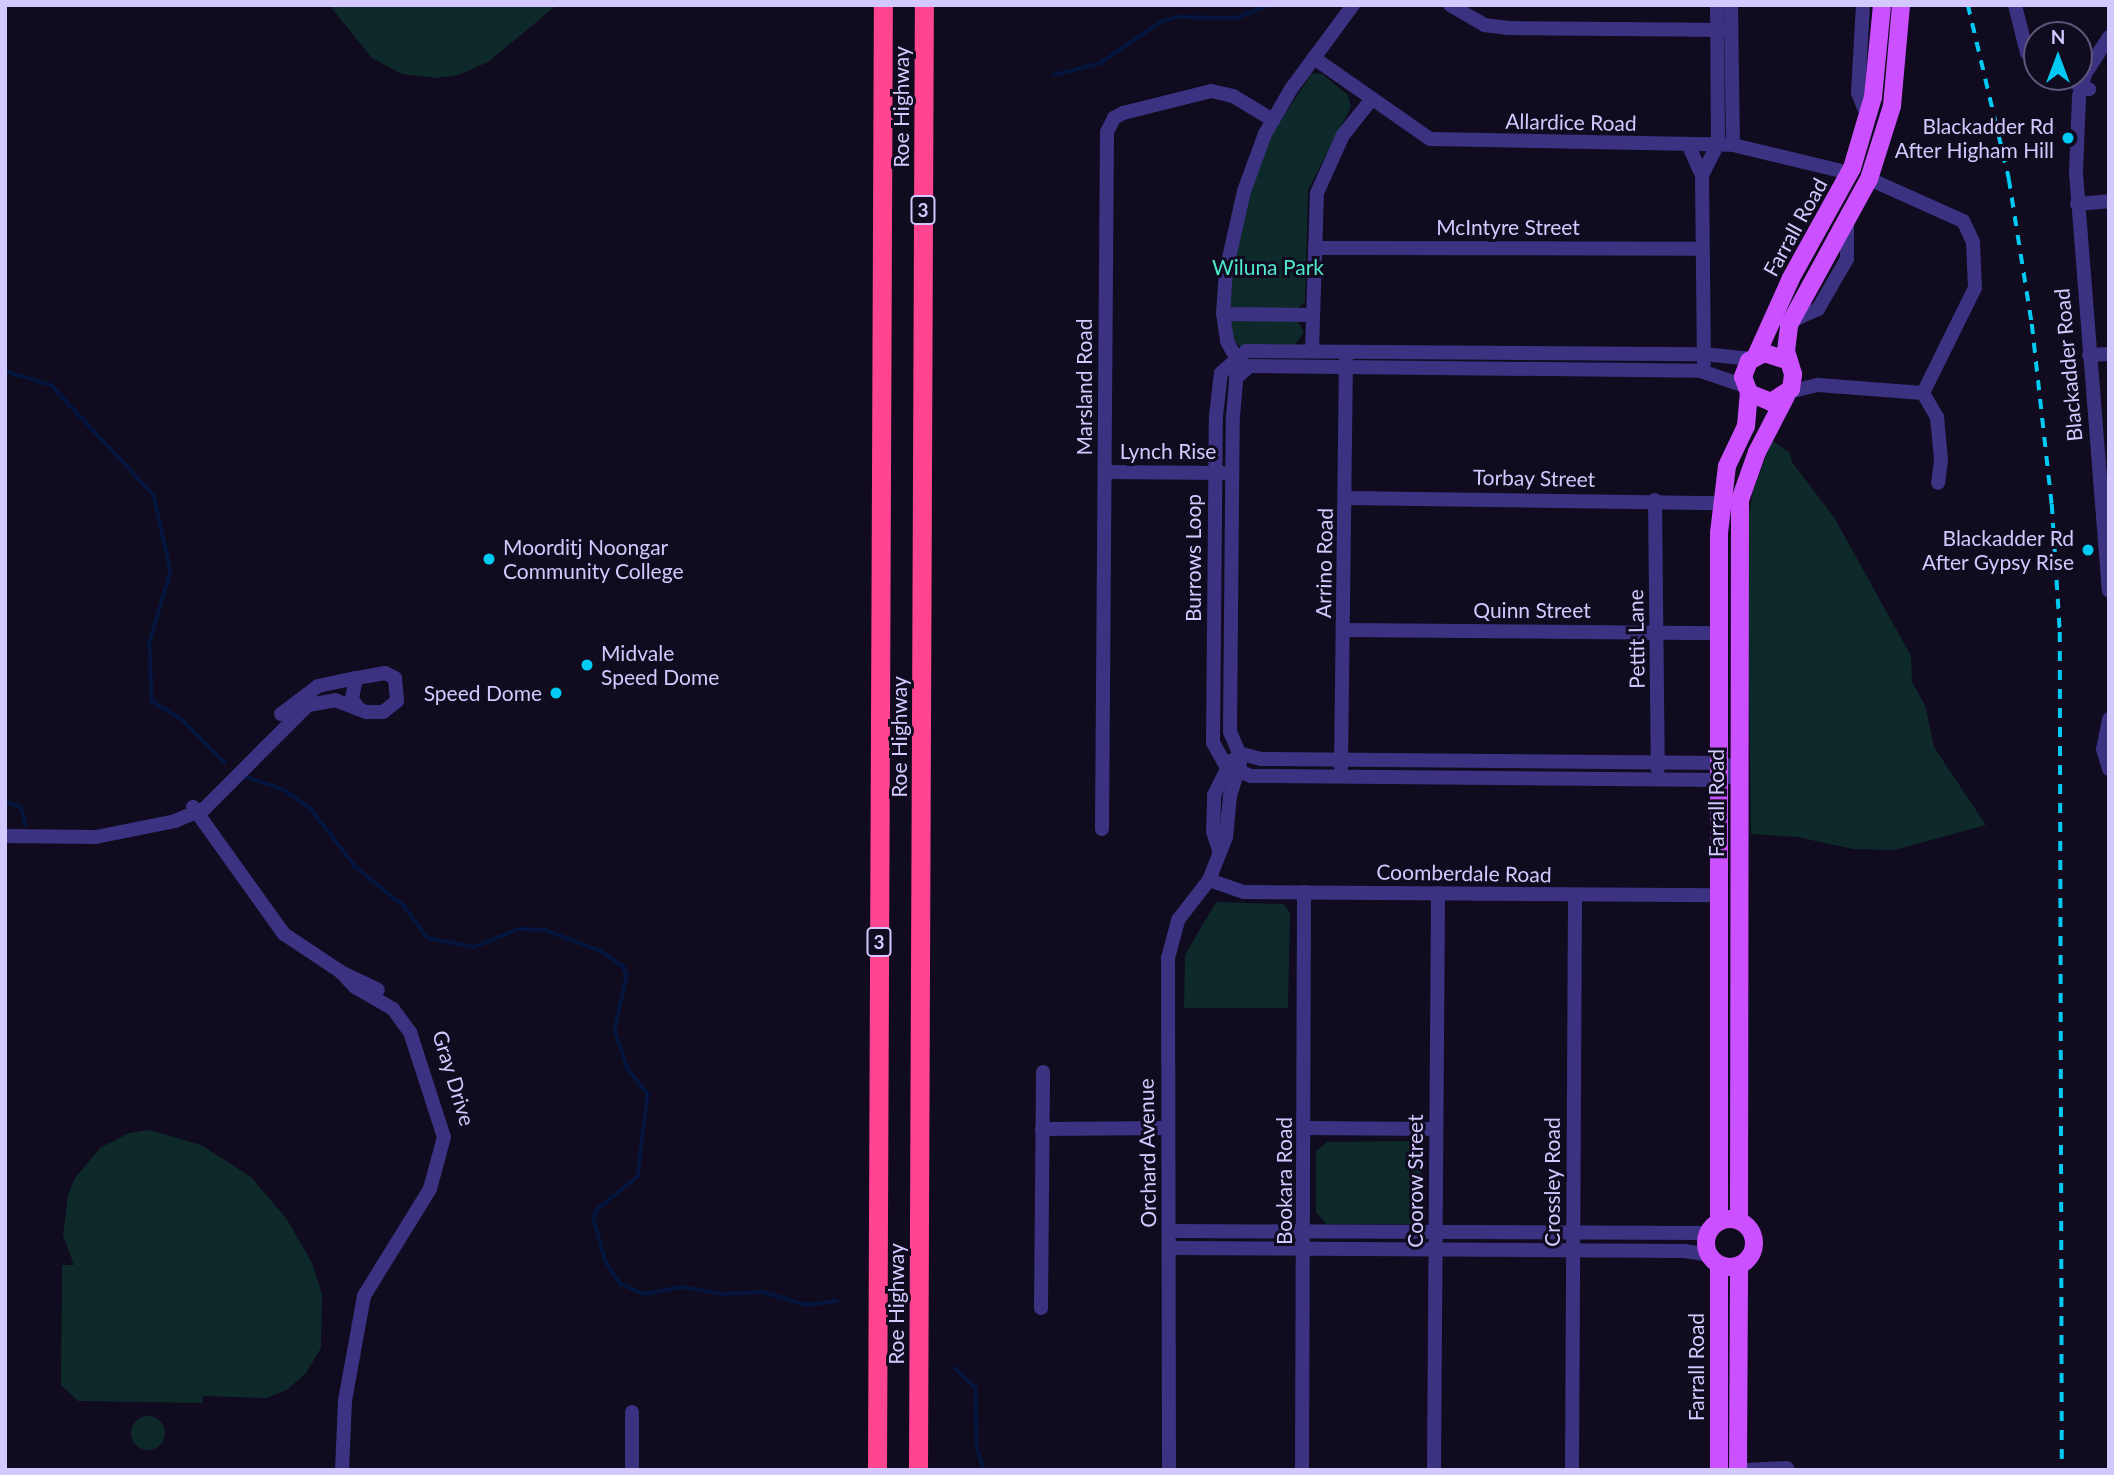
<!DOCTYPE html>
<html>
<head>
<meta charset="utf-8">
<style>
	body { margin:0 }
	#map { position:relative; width:2114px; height:1475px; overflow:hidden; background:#100b1f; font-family:Lato,sans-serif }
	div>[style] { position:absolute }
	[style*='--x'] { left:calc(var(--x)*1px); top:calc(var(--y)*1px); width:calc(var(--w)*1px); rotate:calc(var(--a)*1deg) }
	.green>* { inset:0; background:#0d292a }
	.round { border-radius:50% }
	.stream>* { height:3.5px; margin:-1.75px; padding:0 1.75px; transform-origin:1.75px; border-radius:1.75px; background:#05163e }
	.minor>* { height:14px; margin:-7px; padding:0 7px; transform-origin:7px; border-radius:7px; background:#3b3282 }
	.major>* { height:18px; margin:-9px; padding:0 9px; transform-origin:9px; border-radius:9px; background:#cb50ff }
	.major>.ring { margin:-9px; padding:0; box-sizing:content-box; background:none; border:18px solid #cb50ff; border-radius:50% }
	.highway>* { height:19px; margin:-9.5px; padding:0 9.5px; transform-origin:9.5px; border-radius:9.5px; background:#ff4490 }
	.rail>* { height:3.5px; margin-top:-1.75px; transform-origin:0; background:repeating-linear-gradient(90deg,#00caf4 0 10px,transparent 0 19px) }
	.dots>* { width:19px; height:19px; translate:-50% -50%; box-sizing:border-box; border:4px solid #100b1f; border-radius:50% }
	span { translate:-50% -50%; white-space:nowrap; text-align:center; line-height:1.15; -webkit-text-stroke:6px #100b1f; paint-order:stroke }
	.shield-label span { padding:2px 5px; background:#100b1f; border:2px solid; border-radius:5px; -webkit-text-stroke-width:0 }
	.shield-label { font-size:19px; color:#d3c9ff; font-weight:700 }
	.street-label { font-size:21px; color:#d3c9ff }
	.poi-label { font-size:21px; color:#d3c9ff }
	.right { translate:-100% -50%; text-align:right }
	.left { translate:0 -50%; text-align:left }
	.park-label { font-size:21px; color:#4de7cc }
	.frame { position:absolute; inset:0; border:7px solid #d3c9ff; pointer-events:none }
	.north { position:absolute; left:2023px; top:21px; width:70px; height:70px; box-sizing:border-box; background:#100b1f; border:2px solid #5e5779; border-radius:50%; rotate:0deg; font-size:19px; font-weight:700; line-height:28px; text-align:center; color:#d3c9ff }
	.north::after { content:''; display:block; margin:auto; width:24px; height:32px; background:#00caf4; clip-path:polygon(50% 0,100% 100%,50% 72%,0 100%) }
</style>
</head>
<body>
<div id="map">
	<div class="green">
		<div style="clip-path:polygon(329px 5px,557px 5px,488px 62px,458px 75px,437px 78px,402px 74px,372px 58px)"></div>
		<div style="clip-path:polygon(1312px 73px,1322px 74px,1348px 95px,1351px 107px,1308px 190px,1305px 302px,1296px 310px,1230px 307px,1231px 253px,1263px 147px)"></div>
		<div style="clip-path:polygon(1230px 320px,1298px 321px,1304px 333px,1292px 348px,1241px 348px,1232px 338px)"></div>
		<div style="clip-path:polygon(1772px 440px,1790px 453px,1792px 462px,1835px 519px,1911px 656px,1912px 682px,1925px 705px,1934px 747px,1986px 825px,1895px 850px,1853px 849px,1797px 837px,1751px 834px,1747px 527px,1753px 491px)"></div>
		<div style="clip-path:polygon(1216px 902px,1284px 904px,1290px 913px,1288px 1008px,1184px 1008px,1185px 955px)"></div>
		<div style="clip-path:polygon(149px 1130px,201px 1145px,251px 1177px,286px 1218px,312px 1263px,322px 1294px,321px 1348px,306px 1373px,288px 1389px,267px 1398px,203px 1396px,202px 1403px,78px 1401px,61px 1385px,62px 1265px,74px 1265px,63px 1235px,68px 1195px,75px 1178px,100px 1148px,129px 1133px)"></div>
		<div style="clip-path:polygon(1410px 1141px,1422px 1151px,1423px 1217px,1414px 1224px,1326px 1224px,1316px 1212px,1316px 1151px,1327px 1142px)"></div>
		<div class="round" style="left:131px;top:1416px;width:34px;height:34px"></div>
	</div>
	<div class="stream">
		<div style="--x:1054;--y:75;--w:49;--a:-14.3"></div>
		<div style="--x:1101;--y:63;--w:72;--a:-34.8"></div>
		<div style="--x:1160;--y:22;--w:19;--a:-16"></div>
		<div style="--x:1178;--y:17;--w:58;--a:1"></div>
		<div style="--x:1236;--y:18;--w:36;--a:-21"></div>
		<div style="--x:5;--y:371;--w:48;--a:16.9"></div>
		<div style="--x:51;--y:385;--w:151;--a:46.9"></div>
		<div style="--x:154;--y:495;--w:79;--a:77.6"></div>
		<div style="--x:171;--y:572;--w:73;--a:106.7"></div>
		<div style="--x:150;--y:642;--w:59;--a:88.1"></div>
		<div style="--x:152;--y:701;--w:39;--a:32"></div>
		<div style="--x:185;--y:722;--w:57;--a:45.7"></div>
		<div style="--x:244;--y:776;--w:43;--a:18.9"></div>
		<div style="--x:285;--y:790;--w:32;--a:36"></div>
		<div style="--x:311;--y:809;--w:73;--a:52.2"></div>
		<div style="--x:356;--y:867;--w:62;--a:39.1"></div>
		<div style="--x:404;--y:906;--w:40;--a:53"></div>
		<div style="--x:428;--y:938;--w:47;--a:11.1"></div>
		<div style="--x:474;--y:947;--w:48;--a:-21.8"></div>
		<div style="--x:519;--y:929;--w:26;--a:2"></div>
		<div style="--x:545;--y:930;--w:60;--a:20.6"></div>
		<div style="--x:601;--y:951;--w:28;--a:35"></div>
		<div style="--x:624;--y:967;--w:9;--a:72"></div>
		<div style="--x:627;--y:976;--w:55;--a:102.5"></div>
		<div style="--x:615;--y:1030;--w:41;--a:71.6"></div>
		<div style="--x:628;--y:1069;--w:32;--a:51"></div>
		<div style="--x:648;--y:1094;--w:84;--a:96.9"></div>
		<div style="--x:638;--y:1177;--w:51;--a:141.3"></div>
		<div style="--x:598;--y:1209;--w:10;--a:114"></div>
		<div style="--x:594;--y:1218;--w:46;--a:74.7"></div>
		<div style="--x:606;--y:1262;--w:27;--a:56"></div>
		<div style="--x:621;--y:1284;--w:26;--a:23"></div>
		<div style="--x:645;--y:1294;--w:38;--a:-11"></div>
		<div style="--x:682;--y:1287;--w:41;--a:9.9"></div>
		<div style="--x:722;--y:1294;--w:41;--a:-2.8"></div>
		<div style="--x:763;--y:1292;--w:46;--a:16.5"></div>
		<div style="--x:807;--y:1305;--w:30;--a:-8"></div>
		<div style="--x:5;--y:802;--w:17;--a:17"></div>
		<div style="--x:21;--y:807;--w:18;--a:74"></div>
		<div style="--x:955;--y:1368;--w:29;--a:44"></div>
		<div style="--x:976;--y:1388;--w:58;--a:89"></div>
		<div style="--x:977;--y:1446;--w:25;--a:74"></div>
	</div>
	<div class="minor">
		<div style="--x:1450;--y:5;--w:39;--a:30"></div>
		<div style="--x:1484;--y:25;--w:23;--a:7"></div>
		<div style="--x:1507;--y:28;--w:224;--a:0.5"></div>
		<div style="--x:1731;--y:5;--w:140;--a:89.2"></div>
		<div style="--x:1863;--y:5;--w:88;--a:93.3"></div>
		<div style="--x:1858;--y:93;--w:27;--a:68"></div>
		<div style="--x:2015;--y:5;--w:49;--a:76"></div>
		<div style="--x:2027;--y:53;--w:13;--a:42"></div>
		<div style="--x:2109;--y:37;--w:44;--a:123"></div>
		<div style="--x:2085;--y:74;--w:24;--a:105"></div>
		<div style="--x:2079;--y:97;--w:76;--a:92.3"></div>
		<div style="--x:2076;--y:173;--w:419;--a:85.5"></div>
		<div style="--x:1314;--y:58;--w:141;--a:34.9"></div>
		<div style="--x:1430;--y:139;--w:303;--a:1.1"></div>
		<div style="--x:1733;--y:145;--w:120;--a:13.5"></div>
		<div style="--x:2063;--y:77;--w:29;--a:25"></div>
		<div style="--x:1688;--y:144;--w:34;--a:66"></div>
		<div style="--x:1702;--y:175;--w:188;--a:89.4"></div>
		<div style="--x:1702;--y:175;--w:35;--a:-63"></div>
		<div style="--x:1718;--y:144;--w:139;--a:-90.4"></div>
		<div style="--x:2077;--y:204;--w:32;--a:-5"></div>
		<div style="--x:1315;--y:248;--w:386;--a:0.1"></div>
		<div style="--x:1223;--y:314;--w:89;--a:0.6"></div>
		<div style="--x:1791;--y:321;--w:30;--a:-24"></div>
		<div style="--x:1818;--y:309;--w:58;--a:-59.9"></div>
		<div style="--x:1847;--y:259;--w:35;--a:-90"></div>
		<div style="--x:1312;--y:351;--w:158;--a:-88.2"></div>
		<div style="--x:1317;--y:193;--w:64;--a:-65.9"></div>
		<div style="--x:1343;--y:135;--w:45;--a:-51.3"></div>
		<div style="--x:2089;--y:355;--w:20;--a:-3"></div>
		<div style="--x:1239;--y:363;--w:25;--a:-119"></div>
		<div style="--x:1227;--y:341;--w:27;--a:-98"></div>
		<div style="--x:1223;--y:314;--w:43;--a:-86"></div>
		<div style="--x:1226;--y:271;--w:82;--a:-77.3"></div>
		<div style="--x:1244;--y:191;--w:61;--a:-69.8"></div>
		<div style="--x:1265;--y:134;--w:52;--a:-60"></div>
		<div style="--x:1291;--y:89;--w:104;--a:-53.6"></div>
		<div style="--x:1789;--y:392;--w:30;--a:-14"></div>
		<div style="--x:1818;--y:385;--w:105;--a:4.4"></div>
		<div style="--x:1923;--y:393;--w:117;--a:-63.7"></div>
		<div style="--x:1975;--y:288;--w:46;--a:-92.5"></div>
		<div style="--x:1973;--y:242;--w:23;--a:-115"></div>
		<div style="--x:1963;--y:221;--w:103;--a:-155.9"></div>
		<div style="--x:1923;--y:393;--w:28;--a:60"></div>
		<div style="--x:1937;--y:417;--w:43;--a:84.7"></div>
		<div style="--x:1941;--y:460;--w:23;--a:97"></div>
		<div style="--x:1105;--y:472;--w:119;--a:0.5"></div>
		<div style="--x:1346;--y:498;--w:374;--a:0.8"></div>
		<div style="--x:1655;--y:500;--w:269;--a:89.4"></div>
		<div style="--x:1344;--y:630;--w:376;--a:0.5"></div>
		<div style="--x:281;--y:714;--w:46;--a:-37.1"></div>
		<div style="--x:318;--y:686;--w:39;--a:-12"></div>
		<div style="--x:2109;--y:719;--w:31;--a:101"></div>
		<div style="--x:2103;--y:749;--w:21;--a:73"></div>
		<div style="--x:1341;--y:767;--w:407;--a:-89.3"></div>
		<div style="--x:1739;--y:769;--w:19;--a:-162"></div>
		<div style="--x:1721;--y:763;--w:460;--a:-179.5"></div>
		<div style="--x:1261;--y:759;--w:23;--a:-165"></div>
		<div style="--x:1239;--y:753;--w:23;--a:-113"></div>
		<div style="--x:1230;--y:732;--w:316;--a:-89.5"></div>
		<div style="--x:1233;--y:416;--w:38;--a:-85"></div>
		<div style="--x:1236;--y:378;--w:18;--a:-41"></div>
		<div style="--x:1250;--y:366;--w:451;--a:0.6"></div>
		<div style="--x:1701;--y:371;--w:46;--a:18.8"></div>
		<div style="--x:1738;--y:773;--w:18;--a:158"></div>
		<div style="--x:1721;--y:780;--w:470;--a:-179.5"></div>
		<div style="--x:1251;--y:776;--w:27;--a:-158"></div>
		<div style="--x:1226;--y:766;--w:26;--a:-119"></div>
		<div style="--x:1213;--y:743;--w:327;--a:-89.5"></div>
		<div style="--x:1216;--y:416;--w:43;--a:-83.4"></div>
		<div style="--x:1221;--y:373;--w:33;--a:-41"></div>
		<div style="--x:1246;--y:351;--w:457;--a:0.4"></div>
		<div style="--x:1703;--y:354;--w:49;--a:5.8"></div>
		<div style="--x:193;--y:807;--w:156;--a:54.4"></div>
		<div style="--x:284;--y:934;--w:69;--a:33.7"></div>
		<div style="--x:341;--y:972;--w:41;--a:25.9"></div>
		<div style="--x:1102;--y:829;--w:697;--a:-89.59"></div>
		<div style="--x:1107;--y:132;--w:16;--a:-63"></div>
		<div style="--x:1114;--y:118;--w:10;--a:-29"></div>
		<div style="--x:1123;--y:113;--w:91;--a:-14"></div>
		<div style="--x:1211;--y:91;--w:23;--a:13"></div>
		<div style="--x:1233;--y:96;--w:47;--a:31"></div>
		<div style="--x:5;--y:836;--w:91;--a:0.6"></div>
		<div style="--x:96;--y:837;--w:81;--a:-11.4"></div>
		<div style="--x:175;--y:821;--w:33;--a:-23"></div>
		<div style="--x:205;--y:808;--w:146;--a:-45"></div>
		<div style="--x:308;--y:705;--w:27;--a:-10"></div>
		<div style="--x:335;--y:700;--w:34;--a:21"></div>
		<div style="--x:367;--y:712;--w:16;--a:0"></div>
		<div style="--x:383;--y:712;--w:18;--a:-38"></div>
		<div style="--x:397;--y:701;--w:23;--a:-95"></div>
		<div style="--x:395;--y:678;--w:11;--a:-153"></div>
		<div style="--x:385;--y:673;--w:29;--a:170"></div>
		<div style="--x:356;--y:678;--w:21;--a:101"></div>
		<div style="--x:352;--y:699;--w:11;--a:56"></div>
		<div style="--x:1219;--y:850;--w:19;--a:-108"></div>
		<div style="--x:1213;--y:832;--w:37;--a:-88"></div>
		<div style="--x:1214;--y:795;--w:39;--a:-63"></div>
		<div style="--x:1209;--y:880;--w:37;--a:19"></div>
		<div style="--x:1244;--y:892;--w:476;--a:0.4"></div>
		<div style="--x:341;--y:972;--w:21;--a:47"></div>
		<div style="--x:355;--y:987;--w:44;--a:30.1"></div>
		<div style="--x:393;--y:1009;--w:29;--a:54"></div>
		<div style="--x:410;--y:1032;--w:110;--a:72.1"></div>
		<div style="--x:444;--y:1137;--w:54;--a:105.1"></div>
		<div style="--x:430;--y:1189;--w:126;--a:121.7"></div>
		<div style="--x:364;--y:1296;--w:107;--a:100.3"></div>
		<div style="--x:345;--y:1401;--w:69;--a:92.5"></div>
		<div style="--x:1305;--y:1128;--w:131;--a:0.4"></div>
		<div style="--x:1042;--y:1129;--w:125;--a:-0.5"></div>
		<div style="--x:1169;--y:1231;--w:539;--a:0.21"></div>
		<div style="--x:1169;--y:1248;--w:516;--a:0.33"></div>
		<div style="--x:1685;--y:1251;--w:24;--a:9"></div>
		<div style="--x:1041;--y:1308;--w:236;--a:-89.5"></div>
		<div style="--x:632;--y:1470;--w:58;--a:-90"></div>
		<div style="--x:1169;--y:1470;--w:512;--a:-90.11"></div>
		<div style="--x:1168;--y:958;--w:39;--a:-75"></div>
		<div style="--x:1178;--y:920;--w:51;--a:-52.2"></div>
		<div style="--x:1209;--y:880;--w:46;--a:-68.4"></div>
		<div style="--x:1226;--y:837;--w:41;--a:-84.4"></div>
		<div style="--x:1230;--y:796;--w:34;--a:-73"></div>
		<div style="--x:1302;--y:1470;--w:578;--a:-89.8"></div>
		<div style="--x:1434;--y:1470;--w:577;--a:-89.6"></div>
		<div style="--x:1572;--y:1470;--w:575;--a:-89.7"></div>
		<div style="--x:1747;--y:1470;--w:40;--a:-2.9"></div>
	</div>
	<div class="major">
		<div style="--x:1756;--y:356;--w:85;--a:-65.8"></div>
		<div style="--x:1791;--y:278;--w:126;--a:-61"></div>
		<div style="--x:1852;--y:168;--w:74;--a:-73.5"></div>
		<div style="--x:1873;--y:97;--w:92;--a:-84.4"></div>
		<div style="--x:1786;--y:360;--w:23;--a:-162"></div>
		<div style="--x:1764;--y:353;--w:17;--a:152"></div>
		<div style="--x:1749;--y:361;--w:17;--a:111"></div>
		<div style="--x:1743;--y:377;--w:17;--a:69"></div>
		<div style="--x:1749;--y:393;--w:24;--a:22"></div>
		<div style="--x:1771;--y:402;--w:24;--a:-33"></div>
		<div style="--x:1791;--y:389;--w:15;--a:-82"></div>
		<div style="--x:1793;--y:374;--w:24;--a:-107"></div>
		<div style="--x:1786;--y:351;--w:26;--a:-83"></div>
		<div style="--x:1789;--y:325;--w:166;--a:-61.3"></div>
		<div style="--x:1869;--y:179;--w:77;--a:-72.5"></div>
		<div style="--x:1892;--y:106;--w:101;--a:-84.9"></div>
		<div class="ring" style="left:1706px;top:1219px;width:30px;height:30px"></div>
		<div style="--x:1739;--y:1221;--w:721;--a:-89.92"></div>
		<div style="--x:1740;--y:500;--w:51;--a:-70.5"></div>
		<div style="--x:1757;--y:452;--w:63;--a:-62.6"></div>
		<div style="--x:1719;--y:1222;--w:689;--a:-90"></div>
		<div style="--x:1719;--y:533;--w:67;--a:-83.2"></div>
		<div style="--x:1727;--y:466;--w:44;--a:-64.6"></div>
		<div style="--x:1746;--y:426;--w:33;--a:-85"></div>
		<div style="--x:1719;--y:1470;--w:205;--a:-90"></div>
		<div style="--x:1738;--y:1470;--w:204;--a:-89.7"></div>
	</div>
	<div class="highway">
		<div style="--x:877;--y:1470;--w:1465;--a:-89.77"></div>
		<div style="--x:918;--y:1470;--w:1465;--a:-89.77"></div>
	</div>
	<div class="rail">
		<div style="--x:1968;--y:5;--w:179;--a:76.7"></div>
		<div style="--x:2009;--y:179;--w:147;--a:81"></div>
		<div style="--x:2032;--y:324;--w:181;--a:83.7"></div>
		<div style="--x:2052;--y:504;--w:128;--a:86.4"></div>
		<div style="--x:2060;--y:632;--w:838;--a:89.86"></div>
	</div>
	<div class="dots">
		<div style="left:2068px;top:138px;background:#00caf4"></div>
		<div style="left:2088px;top:550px;background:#00caf4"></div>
		<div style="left:489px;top:559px;background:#00caf4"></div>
		<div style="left:587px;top:665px;background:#00caf4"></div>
		<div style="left:556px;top:693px;background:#00caf4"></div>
	</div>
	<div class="shield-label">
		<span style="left:923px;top:210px">3</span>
		<span style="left:879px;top:942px">3</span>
	</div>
	<div class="street-label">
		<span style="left:901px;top:107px;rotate:-90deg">Roe Highway</span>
		<span style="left:1571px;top:122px;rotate:1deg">Allardice Road</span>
		<span style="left:1508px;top:227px">McIntyre Street</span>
		<span style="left:1795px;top:227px;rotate:-61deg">Farrall Road</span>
		<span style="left:2068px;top:365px;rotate:-95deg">Blackadder Road</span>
		<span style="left:1084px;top:387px;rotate:-90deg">Marsland Road</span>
		<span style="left:1168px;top:451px">Lynch Rise</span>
		<span style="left:1534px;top:478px;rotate:1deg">Torbay Street</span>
		<span style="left:1193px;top:558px;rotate:-90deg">Burrows Loop</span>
		<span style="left:1324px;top:563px;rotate:-89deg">Arrino Road</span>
		<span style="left:1532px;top:610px">Quinn Street</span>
		<span style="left:1636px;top:639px;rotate:-91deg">Pettit Lane</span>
		<span style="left:899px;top:737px;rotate:-90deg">Roe Highway</span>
		<span style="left:1716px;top:803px;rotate:-90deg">Farrall Road</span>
		<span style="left:1464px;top:873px;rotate:1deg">Coomberdale Road</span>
		<span style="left:454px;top:1078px;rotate:73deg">Gray Drive</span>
		<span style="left:1147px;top:1153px;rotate:-91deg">Orchard Avenue</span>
		<span style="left:1284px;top:1181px;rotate:-90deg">Bookara Road</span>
		<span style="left:1415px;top:1181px;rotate:-90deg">Coorow Street</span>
		<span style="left:1552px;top:1182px;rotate:-90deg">Crossley Road</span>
		<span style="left:896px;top:1304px;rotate:-90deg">Roe Highway</span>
		<span style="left:1696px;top:1367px;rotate:-90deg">Farrall Road</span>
	</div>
	<div class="poi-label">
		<span class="right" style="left:2054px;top:138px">Blackadder Rd<br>After Higham Hill</span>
		<span class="right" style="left:2074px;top:550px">Blackadder Rd<br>After Gypsy Rise</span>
		<span class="left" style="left:503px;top:559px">Moorditj Noongar<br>Community College</span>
		<span class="left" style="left:601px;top:665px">Midvale<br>Speed Dome</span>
		<span class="right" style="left:542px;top:693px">Speed Dome</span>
	</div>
	<div class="park-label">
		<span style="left:1268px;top:267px">Wiluna Park</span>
	</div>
	<div class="frame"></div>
	<div class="north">N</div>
</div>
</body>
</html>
